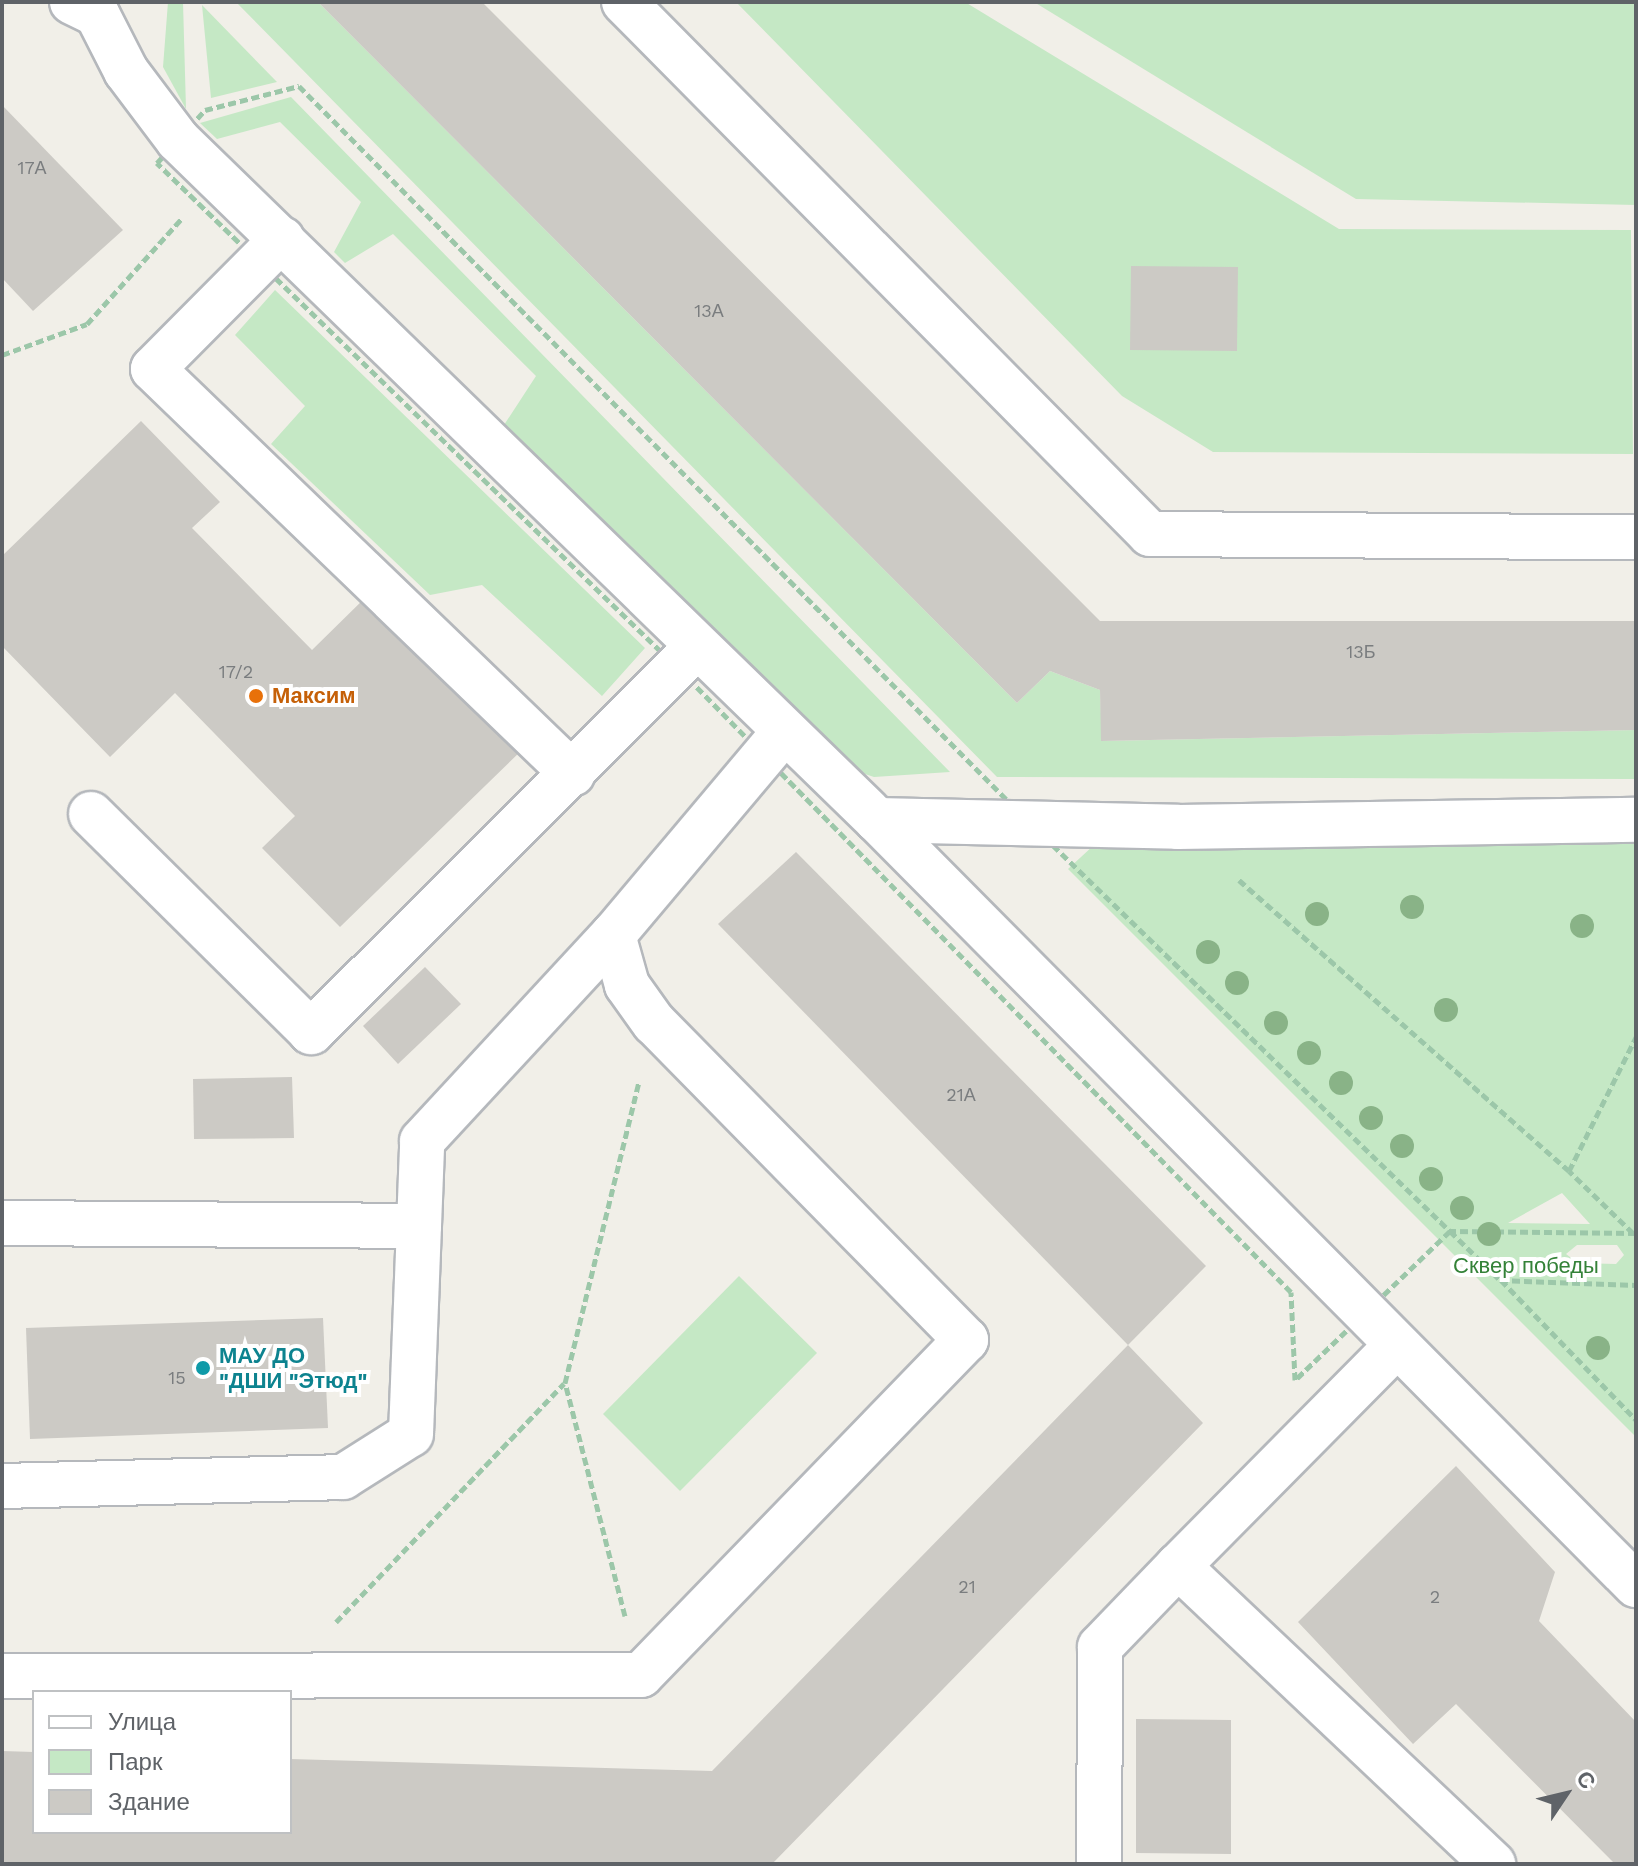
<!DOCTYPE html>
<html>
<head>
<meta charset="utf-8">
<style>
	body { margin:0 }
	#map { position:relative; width:1638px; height:1866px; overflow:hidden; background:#f1efe8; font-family:"Work Sans",sans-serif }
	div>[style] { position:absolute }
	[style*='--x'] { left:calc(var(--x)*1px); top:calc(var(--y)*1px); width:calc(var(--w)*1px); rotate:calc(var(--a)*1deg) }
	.green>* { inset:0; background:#c5e8c5 }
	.building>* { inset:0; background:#cccac5 }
	.path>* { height:5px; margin-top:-2.5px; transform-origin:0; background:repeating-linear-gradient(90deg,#9cc7a9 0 8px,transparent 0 12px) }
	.roads { filter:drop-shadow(2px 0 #b5b8bc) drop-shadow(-2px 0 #b5b8bc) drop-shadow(0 2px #b5b8bc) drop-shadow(0 -2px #b5b8bc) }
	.minor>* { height:44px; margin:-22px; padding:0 22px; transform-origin:22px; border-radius:22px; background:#fff }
	.trees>* { width:24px; height:24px; margin:-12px; border-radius:50%; background:#89b387 }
	.dots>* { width:22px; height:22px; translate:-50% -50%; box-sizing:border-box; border:4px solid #fff; border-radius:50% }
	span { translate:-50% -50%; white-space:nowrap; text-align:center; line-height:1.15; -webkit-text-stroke:8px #fff; paint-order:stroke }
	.number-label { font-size:18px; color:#7a7d7f }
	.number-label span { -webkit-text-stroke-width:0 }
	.food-label { font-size:22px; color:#c56008; font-weight:700 }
	.left { translate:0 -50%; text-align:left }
	.park-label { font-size:22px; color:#348238 }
	.culture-label { font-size:22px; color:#0d838f; font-weight:700 }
	.frame { position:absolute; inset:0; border:4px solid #5f6368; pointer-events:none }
	.legend { position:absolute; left:32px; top:1690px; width:260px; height:144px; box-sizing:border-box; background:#fff; border:2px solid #bfc1c3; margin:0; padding:10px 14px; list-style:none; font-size:24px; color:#5f6368 }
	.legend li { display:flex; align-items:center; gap:16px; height:40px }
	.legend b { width:40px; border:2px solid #bfc1c3 }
	.north { position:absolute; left:1526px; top:1754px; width:80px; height:80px; -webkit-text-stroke:6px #fff; paint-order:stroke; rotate:55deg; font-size:22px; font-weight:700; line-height:32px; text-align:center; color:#5f6368 }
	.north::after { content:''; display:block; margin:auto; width:28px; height:36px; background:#5f6368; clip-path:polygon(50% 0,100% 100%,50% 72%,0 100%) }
</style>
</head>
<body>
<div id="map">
	<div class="green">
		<div style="clip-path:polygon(168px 2px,183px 2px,186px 109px,163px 67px)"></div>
		<div style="clip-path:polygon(236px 2px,318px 2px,1017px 703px,1050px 671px,1100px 690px,1102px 741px,1636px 730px,1636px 779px,997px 777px)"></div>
		<div style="clip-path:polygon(736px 2px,965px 2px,1339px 229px,1631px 230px,1633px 454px,1213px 452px,1122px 396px)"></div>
		<div style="clip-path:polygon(1034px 2px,1636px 2px,1636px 205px,1356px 199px)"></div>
		<div style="clip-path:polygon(202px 5px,277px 82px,211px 98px)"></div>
		<div style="clip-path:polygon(291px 97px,950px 772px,874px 777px,850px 769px,504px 425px,536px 376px,393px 234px,345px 263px,334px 252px,361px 202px,280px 122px,217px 139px,200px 123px)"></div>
		<div style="clip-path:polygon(275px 290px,645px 648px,602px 696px,482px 585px,430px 595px,271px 444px,305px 406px,235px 335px)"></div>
		<div style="clip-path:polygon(evenodd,1636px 840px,1636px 1437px,1068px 869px,1094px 845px,1636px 840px,1562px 1193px,1590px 1224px,1508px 1223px,1562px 1193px,1636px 840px,1577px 1245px,1617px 1245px,1624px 1255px,1616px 1264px,1578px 1263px,1566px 1254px,1577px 1245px)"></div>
		<div style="clip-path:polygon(739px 1276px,817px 1353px,680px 1491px,603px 1414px)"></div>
	</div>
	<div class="building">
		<div style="clip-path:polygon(318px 2px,482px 2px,1100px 621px,1636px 621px,1636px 730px,1101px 741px,1100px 690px,1050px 671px,1017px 703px)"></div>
		<div style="clip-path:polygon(2px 105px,123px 230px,33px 311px,2px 278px)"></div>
		<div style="clip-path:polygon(1131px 266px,1238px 267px,1237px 351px,1130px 350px)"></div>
		<div style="clip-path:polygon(141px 421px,220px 502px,192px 528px,312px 650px,369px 594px,522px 750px,340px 927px,262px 848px,295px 816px,175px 693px,110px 757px,2px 646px,2px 556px)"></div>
		<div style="clip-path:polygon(796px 852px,1206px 1266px,1128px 1345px,718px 924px)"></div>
		<div style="clip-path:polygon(425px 967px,461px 1004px,398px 1064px,363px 1026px)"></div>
		<div style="clip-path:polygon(292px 1077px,294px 1138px,194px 1139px,193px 1079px)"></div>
		<div style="clip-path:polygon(323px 1318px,328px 1428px,30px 1439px,26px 1328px)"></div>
		<div style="clip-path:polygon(1128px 1345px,1203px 1423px,772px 1864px,2px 1864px,2px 1751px,34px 1752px,34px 1832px,290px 1832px,290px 1759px,712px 1771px)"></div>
		<div style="clip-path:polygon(1456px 1466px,1555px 1572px,1539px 1621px,1636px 1722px,1636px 1864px,1615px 1864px,1456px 1704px,1413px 1744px,1298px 1622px)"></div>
		<div style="clip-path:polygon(1136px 1719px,1231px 1720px,1231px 1854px,1136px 1853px)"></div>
	</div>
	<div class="path">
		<div style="--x:299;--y:86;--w:1034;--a:45.24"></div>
		<div style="--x:1027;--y:820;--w:590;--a:44.18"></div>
		<div style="--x:1450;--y:1231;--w:215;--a:136.1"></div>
		<div style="--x:1295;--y:1380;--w:88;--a:-92.6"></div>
		<div style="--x:1291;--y:1292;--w:875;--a:-134.49"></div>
		<div style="--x:678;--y:668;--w:726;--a:-135.89"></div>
		<div style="--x:157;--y:163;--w:72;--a:-47.8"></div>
		<div style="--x:205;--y:110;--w:97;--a:-14.3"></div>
		<div style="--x:2;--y:355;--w:90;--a:-20"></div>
		<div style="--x:87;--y:324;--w:142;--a:-48.1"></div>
		<div style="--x:1239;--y:880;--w:440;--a:41.4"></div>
		<div style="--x:1633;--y:1233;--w:89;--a:-135.9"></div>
		<div style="--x:1569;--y:1171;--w:150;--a:-63.4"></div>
		<div style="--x:1636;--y:1233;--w:186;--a:-179.4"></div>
		<div style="--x:1450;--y:1231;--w:70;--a:44.4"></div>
		<div style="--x:1500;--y:1280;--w:136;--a:2.1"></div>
		<div style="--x:1501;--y:1280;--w:194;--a:46"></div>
		<div style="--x:625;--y:1616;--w:241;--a:-104.4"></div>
		<div style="--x:565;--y:1383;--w:310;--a:-76.2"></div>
		<div style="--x:336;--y:1622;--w:330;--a:-46.3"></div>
	</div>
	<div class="roads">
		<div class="minor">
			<div style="--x:72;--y:2;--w:28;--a:26"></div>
			<div style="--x:97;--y:14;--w:64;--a:63"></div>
			<div style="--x:126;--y:71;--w:86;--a:53"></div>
			<div style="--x:178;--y:140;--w:975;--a:44.21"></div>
			<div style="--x:877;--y:820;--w:1078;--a:45.23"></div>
			<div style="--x:624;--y:2;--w:748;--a:45.32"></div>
			<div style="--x:1150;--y:534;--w:486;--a:0.4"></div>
			<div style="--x:282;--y:239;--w:183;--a:134.8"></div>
			<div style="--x:153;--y:369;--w:583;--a:43.96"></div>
			<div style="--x:91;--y:814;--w:310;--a:44.7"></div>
			<div style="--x:311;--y:1032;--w:545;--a:-44.93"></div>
			<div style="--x:877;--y:820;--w:301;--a:1.3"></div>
			<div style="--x:1178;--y:827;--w:458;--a:-0.9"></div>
			<div style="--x:2;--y:1223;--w:417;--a:0.4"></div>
			<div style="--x:1396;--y:1346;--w:310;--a:134.7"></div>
			<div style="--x:1178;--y:1566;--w:434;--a:43.4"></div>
			<div style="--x:2;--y:1486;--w:341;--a:-1.5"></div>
			<div style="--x:343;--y:1477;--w:80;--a:-32.3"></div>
			<div style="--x:411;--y:1434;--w:293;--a:-87.8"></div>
			<div style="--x:422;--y:1141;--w:281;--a:-47.2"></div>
			<div style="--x:613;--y:935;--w:265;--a:-49.9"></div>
			<div style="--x:2;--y:1676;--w:639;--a:-0.09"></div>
			<div style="--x:641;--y:1675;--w:467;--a:-45.9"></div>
			<div style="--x:966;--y:1340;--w:445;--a:-134.5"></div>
			<div style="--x:654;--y:1023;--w:47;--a:-125.4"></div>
			<div style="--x:627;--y:985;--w:52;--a:-105.6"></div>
			<div style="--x:1099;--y:1864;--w:217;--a:-89.7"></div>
			<div style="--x:1100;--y:1647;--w:112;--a:-46.1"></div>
		</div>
	</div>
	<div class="trees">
		<div style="left:1412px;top:907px"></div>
		<div style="left:1317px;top:914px"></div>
		<div style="left:1582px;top:926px"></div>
		<div style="left:1208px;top:952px"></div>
		<div style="left:1237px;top:983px"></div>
		<div style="left:1446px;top:1010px"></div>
		<div style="left:1276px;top:1023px"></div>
		<div style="left:1309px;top:1053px"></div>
		<div style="left:1341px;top:1083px"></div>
		<div style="left:1371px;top:1118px"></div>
		<div style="left:1402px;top:1146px"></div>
		<div style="left:1431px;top:1179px"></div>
		<div style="left:1462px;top:1208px"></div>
		<div style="left:1489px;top:1234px"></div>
		<div style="left:1598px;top:1348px"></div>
	</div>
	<div class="dots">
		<div style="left:256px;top:696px;background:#e8710a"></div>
		<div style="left:203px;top:1368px;background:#0f9aa8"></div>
	</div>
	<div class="number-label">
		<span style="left:32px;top:168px">17А</span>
		<span style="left:709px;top:311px">13А</span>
		<span style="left:1361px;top:652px">13Б</span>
		<span style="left:236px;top:672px">17/2</span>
		<span style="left:961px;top:1095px">21А</span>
		<span style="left:177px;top:1378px">15</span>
		<span style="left:967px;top:1587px">21</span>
		<span style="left:1435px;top:1597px">2</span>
	</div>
	<div class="food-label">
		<span class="left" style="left:272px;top:696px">Максим</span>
	</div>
	<div class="park-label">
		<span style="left:1526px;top:1266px">Сквер победы</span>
	</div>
	<div class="culture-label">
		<span class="left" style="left:219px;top:1368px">МАУ ДО<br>"ДШИ "Этюд"</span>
	</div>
	<div class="frame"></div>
	<ul class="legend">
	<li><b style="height:10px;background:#fff"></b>Улица</li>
	<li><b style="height:22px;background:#c5e8c5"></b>Парк</li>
	<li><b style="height:22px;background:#cccac5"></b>Здание</li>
	</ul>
	<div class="north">С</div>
</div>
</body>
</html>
